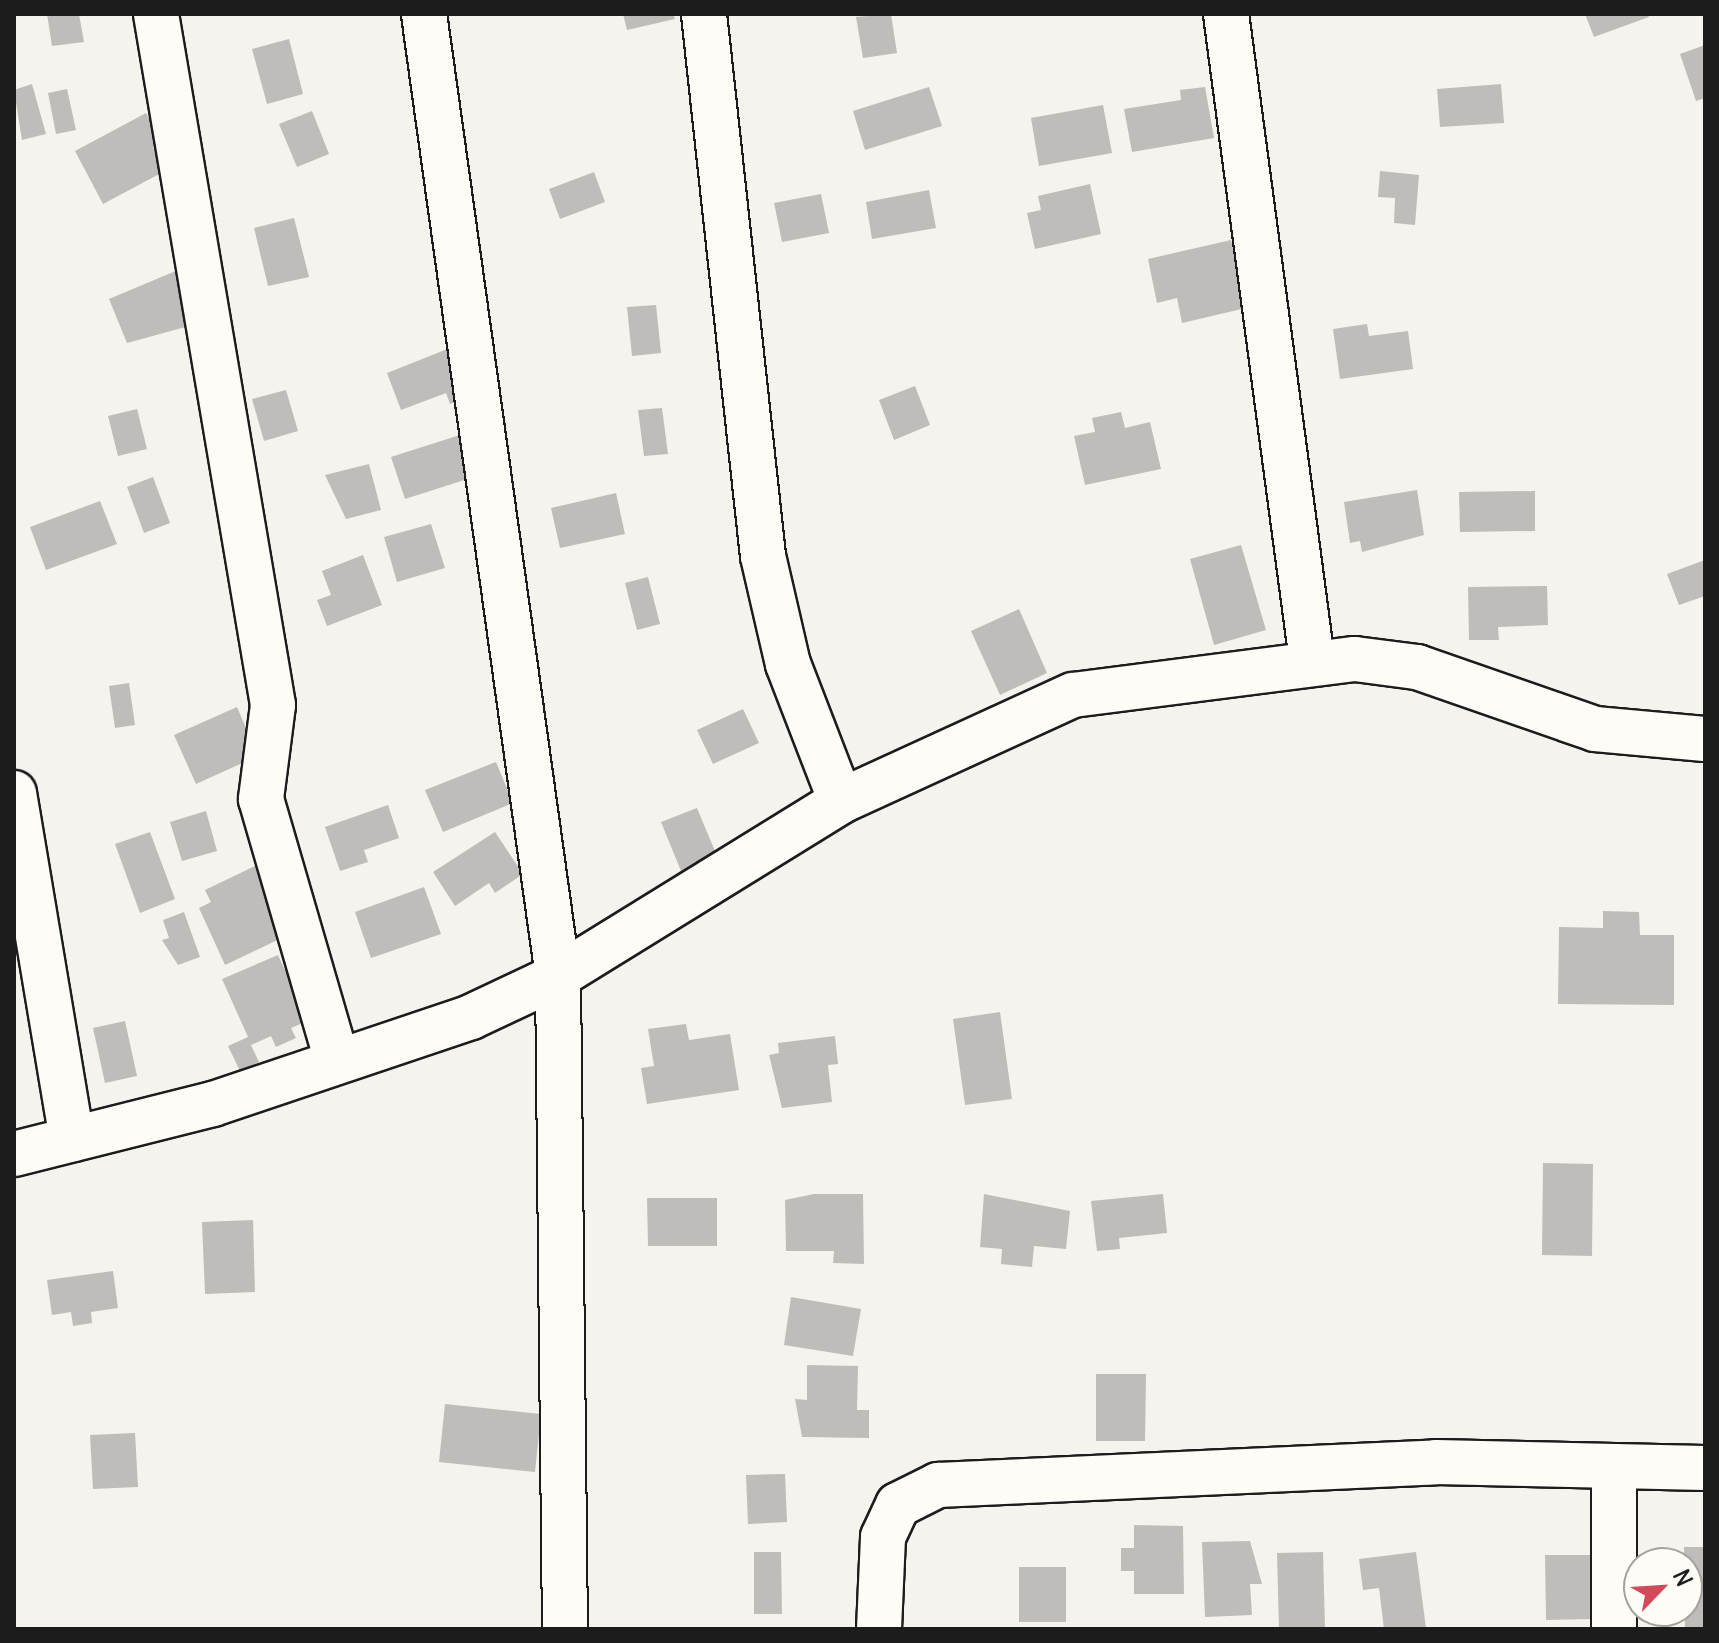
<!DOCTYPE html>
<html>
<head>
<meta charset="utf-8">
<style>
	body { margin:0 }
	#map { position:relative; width:1719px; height:1643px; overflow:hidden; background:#f4f3ee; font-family:Delius,sans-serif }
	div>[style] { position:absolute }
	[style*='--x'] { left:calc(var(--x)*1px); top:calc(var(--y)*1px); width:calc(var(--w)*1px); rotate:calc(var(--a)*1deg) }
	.building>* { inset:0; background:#bebdba }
	.roads { filter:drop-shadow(2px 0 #1c1c1c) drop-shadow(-2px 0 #1c1c1c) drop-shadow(0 2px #1c1c1c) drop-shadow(0 -2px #1c1c1c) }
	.minor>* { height:44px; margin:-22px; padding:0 22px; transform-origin:22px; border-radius:22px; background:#fdfcf7 }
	span { translate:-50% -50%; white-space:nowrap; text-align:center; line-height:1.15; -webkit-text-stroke:8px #fdfcf7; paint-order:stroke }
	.frame { position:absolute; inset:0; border:16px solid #1c1c1c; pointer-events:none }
	.north { position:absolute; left:1623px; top:1547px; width:80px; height:80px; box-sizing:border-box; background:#fdfcf7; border:2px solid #a3a29f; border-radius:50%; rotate:65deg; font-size:22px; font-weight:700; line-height:32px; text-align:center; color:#1c1c1c }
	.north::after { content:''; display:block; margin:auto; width:28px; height:36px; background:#d1495b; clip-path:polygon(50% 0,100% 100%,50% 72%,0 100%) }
</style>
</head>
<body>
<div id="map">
	<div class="building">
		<div style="clip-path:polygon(47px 14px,79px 14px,84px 42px,52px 46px)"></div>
		<div style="clip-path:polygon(623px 14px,673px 14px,675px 19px,627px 30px)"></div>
		<div style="clip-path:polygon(891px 14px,897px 53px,863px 58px,856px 17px)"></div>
		<div style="clip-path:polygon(1585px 14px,1647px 14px,1649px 17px,1594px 37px)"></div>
		<div style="clip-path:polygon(289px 39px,303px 94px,267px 104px,252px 49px)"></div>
		<div style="clip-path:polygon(1705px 45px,1705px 98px,1696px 101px,1680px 54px)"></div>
		<div style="clip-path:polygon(32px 84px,46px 134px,22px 140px,14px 90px)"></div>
		<div style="clip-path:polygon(1501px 84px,1504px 123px,1440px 127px,1437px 89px)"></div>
		<div style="clip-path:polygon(929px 87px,942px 126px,865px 150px,853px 111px)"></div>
		<div style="clip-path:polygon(1205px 87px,1214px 138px,1132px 152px,1124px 109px,1181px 100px,1180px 90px)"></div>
		<div style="clip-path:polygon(67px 89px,76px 130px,56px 134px,48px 93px)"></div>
		<div style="clip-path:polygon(1103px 105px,1112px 153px,1039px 166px,1031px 118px)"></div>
		<div style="clip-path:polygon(312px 111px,329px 154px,297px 167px,279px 124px)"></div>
		<div style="clip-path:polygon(146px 113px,163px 143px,153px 148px,165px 171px,103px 204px,75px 151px)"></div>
		<div style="clip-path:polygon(1380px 171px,1419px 175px,1415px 225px,1394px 223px,1395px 198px,1378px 197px)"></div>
		<div style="clip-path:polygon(594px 172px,605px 202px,560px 219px,549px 189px)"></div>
		<div style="clip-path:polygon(1090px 184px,1101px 234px,1035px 249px,1027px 213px,1041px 210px,1038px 196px)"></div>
		<div style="clip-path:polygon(929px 190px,936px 228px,872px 239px,866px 202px)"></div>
		<div style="clip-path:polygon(821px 194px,829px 233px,782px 242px,774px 203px)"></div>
		<div style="clip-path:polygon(294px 218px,309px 277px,268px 286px,254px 228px)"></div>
		<div style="clip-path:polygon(1231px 240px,1246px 308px,1182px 323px,1177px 298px,1157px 303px,1148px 259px)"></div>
		<div style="clip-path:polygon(178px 270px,200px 323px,127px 343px,109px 299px)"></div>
		<div style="clip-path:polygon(656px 305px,661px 353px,632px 356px,627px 307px)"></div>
		<div style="clip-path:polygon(1367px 324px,1369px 336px,1408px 331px,1413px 369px,1340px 379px,1333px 329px)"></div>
		<div style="clip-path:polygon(455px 346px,474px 395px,450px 404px,446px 393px,401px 410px,387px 373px)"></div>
		<div style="clip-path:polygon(915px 386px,930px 425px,894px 440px,879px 400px)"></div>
		<div style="clip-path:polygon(286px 390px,298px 431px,264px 441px,252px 399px)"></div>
		<div style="clip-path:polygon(662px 408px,668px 454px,644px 456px,638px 410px)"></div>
		<div style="clip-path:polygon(137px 409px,147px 449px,118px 456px,108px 416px)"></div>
		<div style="clip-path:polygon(1121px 412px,1125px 428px,1150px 422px,1161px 469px,1085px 485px,1074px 436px,1095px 432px,1092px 418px)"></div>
		<div style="clip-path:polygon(466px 433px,480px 475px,405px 499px,391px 457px)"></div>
		<div style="clip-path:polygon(369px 464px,381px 510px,346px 519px,325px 475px)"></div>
		<div style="clip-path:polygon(153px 477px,170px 523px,144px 533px,127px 487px)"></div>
		<div style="clip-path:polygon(1417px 490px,1424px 535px,1362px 552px,1360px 541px,1350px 543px,1344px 502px)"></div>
		<div style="clip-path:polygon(1535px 491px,1535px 531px,1460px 532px,1459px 492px)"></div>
		<div style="clip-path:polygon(616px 493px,625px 534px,560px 548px,551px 508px)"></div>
		<div style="clip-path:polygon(100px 501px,117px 544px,46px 570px,30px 527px)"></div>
		<div style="clip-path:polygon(431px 524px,445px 568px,397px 582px,384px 537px)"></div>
		<div style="clip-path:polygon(1241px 545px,1266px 630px,1214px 645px,1190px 559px)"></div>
		<div style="clip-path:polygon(363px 555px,382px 605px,327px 626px,317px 600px,331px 595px,322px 571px)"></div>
		<div style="clip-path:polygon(1705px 560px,1705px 596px,1679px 605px,1667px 574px)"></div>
		<div style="clip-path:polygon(648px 577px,660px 624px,637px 630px,625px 583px)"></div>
		<div style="clip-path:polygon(1547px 586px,1548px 625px,1498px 627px,1499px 640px,1469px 640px,1468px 587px)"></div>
		<div style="clip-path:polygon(1019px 609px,1047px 673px,1000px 695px,971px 631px)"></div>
		<div style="clip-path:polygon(129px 683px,135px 725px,115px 728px,109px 686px)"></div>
		<div style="clip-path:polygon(237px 707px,258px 756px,196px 784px,174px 735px)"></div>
		<div style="clip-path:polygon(743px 709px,759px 743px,713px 764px,697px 730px)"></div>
		<div style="clip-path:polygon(496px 762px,513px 803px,443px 832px,425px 790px)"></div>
		<div style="clip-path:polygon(388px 805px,399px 838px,364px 850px,368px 862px,340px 871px,325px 827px)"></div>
		<div style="clip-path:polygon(697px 808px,717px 856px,681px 871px,661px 822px)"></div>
		<div style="clip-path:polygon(206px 811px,217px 851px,182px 861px,170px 822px)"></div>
		<div style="clip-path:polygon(150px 832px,175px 899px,140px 913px,115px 844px)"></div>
		<div style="clip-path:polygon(495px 832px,523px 874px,495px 893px,489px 883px,455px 906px,433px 872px)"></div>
		<div style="clip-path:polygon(257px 865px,290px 934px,225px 965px,199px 908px,211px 902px,205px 890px)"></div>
		<div style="clip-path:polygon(424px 887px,441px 934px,371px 958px,355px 912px)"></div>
		<div style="clip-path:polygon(1603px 911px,1639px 912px,1640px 935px,1674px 935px,1674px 1005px,1558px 1004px,1559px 927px,1603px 928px)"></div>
		<div style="clip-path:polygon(184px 912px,200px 957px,178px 965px,162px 940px,169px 938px,163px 920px)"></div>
		<div style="clip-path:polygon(278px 955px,289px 979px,299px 975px,308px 995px,296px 1001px,305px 1022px,291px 1028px,296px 1038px,276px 1047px,271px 1036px,251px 1045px,259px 1062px,240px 1071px,228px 1046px,248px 1037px,222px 979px)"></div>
		<div style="clip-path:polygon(1000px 1012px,1012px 1099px,965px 1105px,953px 1019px)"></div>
		<div style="clip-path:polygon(125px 1021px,137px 1076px,105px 1083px,93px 1028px)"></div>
		<div style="clip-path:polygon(686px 1024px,689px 1040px,730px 1034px,739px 1090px,647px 1104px,641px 1068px,654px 1066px,648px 1029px)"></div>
		<div style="clip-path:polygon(835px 1036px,838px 1064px,828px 1065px,832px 1102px,782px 1108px,769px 1055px,779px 1053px,778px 1043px)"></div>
		<div style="clip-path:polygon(1543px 1163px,1593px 1164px,1592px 1256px,1542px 1255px)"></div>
		<div style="clip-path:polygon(814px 1194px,863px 1194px,864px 1264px,833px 1263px,834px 1251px,786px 1251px,785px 1200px)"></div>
		<div style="clip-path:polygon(984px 1194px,1070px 1211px,1066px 1249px,1034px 1246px,1032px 1267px,1001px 1264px,1002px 1249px,980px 1247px)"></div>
		<div style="clip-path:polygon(1163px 1194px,1167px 1233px,1119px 1238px,1120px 1249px,1097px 1251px,1091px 1201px)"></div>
		<div style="clip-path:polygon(647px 1198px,717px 1198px,717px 1246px,648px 1246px)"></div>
		<div style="clip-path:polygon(253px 1220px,255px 1292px,205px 1294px,202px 1222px)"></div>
		<div style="clip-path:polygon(113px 1271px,118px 1308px,91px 1312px,92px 1323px,73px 1326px,71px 1312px,52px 1315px,47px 1280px)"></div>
		<div style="clip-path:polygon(791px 1297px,861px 1309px,853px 1356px,784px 1345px)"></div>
		<div style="clip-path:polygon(807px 1365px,858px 1366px,857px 1410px,869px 1410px,869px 1438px,802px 1437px,795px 1399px,807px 1400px)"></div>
		<div style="clip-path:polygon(1096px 1374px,1146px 1374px,1145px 1441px,1096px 1441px)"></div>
		<div style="clip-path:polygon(445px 1404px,541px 1414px,535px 1472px,439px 1462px)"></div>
		<div style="clip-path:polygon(135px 1433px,138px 1487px,93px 1489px,90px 1435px)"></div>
		<div style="clip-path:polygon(785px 1474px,787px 1522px,748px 1524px,746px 1475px)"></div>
		<div style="clip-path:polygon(1134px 1525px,1183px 1526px,1184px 1594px,1134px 1594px,1134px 1571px,1121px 1571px,1121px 1548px,1134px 1548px)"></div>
		<div style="clip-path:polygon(1250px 1541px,1262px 1584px,1250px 1584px,1252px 1615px,1205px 1617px,1202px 1542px)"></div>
		<div style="clip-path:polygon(1684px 1547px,1705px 1547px,1705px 1629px,1685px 1629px)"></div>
		<div style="clip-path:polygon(754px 1552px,781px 1552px,782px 1614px,754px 1614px)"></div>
		<div style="clip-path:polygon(1323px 1552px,1325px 1629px,1279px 1629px,1277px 1553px)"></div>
		<div style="clip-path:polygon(1416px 1552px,1426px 1628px,1384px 1629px,1379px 1588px,1363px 1590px,1359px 1559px)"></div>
		<div style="clip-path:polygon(1545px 1555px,1592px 1555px,1593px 1619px,1546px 1620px)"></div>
		<div style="clip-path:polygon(1019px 1567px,1066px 1567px,1066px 1622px,1019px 1622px)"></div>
	</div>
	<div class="roads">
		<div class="minor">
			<div style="--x:156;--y:14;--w:701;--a:80.39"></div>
			<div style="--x:273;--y:705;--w:95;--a:97.3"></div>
			<div style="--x:261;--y:799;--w:272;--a:73.8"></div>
			<div style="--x:424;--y:14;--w:971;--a:82.07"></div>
			<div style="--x:558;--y:976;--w:653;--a:89.39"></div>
			<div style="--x:704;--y:14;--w:545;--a:83.79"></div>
			<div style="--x:763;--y:556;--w:111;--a:77"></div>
			<div style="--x:788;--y:664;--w:147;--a:68.9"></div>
			<div style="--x:1226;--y:14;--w:652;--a:82.42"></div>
			<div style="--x:14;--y:793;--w:351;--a:80.5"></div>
			<div style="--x:14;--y:1154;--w:205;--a:-14.1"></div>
			<div style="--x:213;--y:1104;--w:272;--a:-18.6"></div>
			<div style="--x:471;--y:1017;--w:96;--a:-25.2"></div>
			<div style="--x:558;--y:976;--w:333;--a:-31.7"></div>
			<div style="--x:841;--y:801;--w:255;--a:-24.6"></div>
			<div style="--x:1073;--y:695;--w:284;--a:-7.3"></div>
			<div style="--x:1355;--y:659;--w:63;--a:7.4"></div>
			<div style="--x:1417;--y:667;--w:188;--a:19.2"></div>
			<div style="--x:1595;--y:729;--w:110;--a:5.2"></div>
			<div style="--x:1614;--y:1466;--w:163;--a:90"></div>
			<div style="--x:879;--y:1629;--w:92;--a:-87.5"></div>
			<div style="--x:883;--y:1537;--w:35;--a:-65"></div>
			<div style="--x:898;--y:1505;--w:45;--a:-26.6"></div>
			<div style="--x:938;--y:1485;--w:499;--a:-2.6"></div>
			<div style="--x:1436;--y:1462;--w:269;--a:1.3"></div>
		</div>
	</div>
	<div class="frame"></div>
	<div class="north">N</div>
</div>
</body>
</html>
